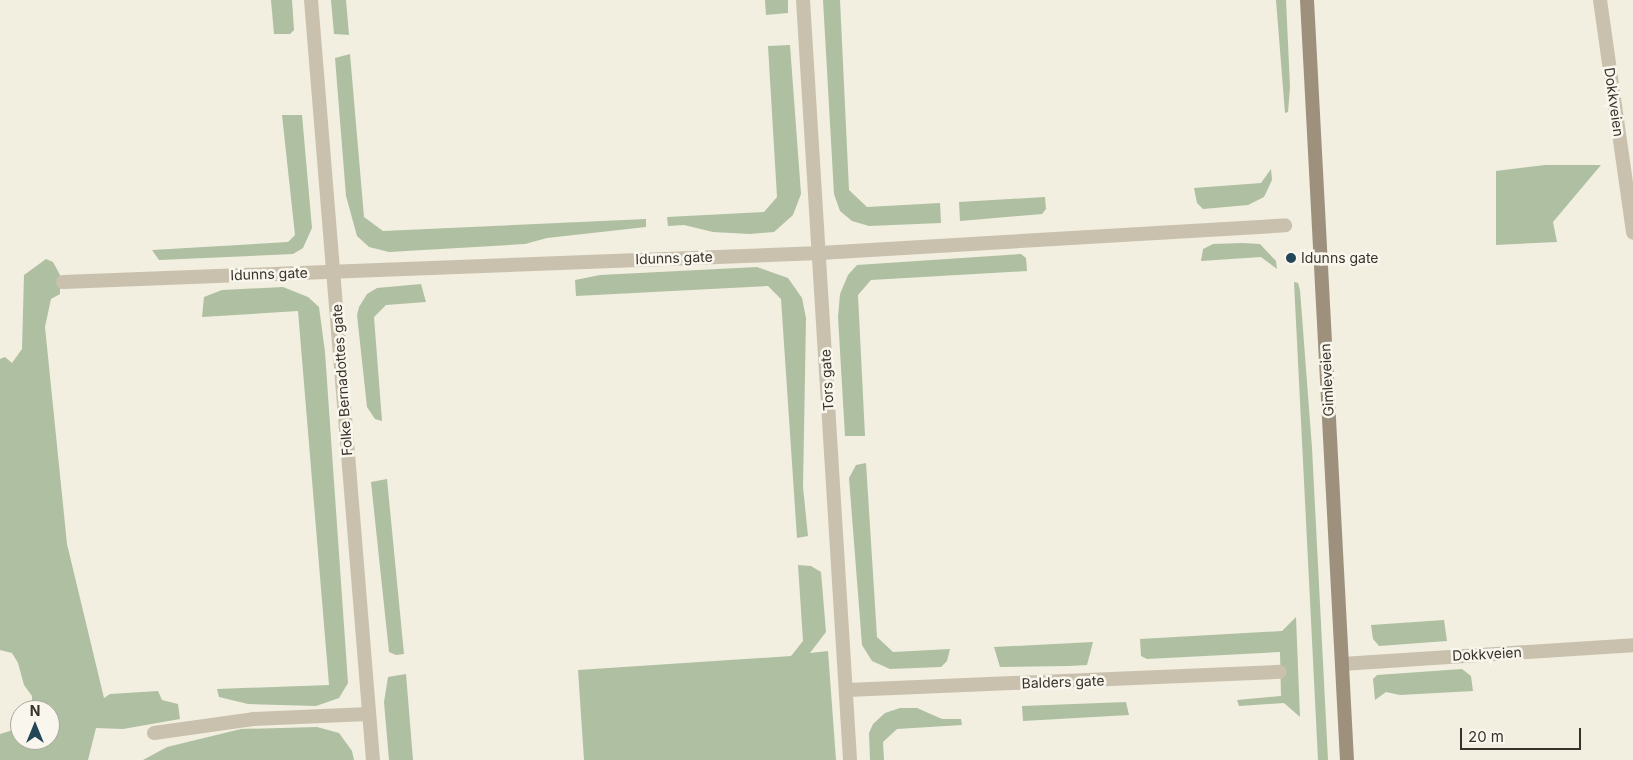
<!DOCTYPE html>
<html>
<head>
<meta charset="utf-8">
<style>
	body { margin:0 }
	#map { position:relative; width:1633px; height:760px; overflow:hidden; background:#f2eee0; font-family:Inter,sans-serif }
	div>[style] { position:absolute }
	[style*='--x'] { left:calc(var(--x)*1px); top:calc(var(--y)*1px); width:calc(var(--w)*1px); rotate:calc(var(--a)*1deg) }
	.green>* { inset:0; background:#aec0a1 }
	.service>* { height:14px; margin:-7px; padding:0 7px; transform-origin:7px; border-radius:7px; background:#c9c1ad }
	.minor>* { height:14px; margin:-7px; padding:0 7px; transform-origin:7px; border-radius:7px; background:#c9c1ad }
	.secondary>* { height:14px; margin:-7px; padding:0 7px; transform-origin:7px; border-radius:7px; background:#9d917e }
	.dots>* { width:14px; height:14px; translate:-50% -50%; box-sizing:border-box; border:2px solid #f9f7ed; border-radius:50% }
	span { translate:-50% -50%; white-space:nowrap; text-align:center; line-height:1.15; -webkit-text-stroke:5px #f9f7ed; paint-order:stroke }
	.street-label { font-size:14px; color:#38322b }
	.poi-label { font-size:14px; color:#38322b }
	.left { translate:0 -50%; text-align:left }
	.north { position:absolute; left:10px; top:700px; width:50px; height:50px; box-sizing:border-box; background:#f9f7ed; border:1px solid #aca89f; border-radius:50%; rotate:0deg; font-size:14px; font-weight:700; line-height:20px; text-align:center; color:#38322b }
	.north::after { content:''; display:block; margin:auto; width:18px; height:22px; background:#234757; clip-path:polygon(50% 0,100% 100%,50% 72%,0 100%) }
	.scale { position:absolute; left:1460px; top:728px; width:121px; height:22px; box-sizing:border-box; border:2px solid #38322b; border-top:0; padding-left:6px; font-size:15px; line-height:18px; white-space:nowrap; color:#38322b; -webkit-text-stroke:4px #f9f7ed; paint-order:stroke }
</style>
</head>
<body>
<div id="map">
	<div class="green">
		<div style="clip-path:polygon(271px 0,292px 0,294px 30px,290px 34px,274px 34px)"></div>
		<div style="clip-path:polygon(331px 0,346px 0,349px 35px,334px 34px)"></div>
		<div style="clip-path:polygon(765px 0,788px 0,788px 13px,766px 15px)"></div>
		<div style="clip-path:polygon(823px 0,840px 0,849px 190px,867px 207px,940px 203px,941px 223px,869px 226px,852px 221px,840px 211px,834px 194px)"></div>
		<div style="clip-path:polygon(1276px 0,1286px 0,1290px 87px,1288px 112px,1285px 113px)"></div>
		<div style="clip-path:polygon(790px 45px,801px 194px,793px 215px,774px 232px,750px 234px,713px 232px,684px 225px,668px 226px,667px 217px,764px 212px,777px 197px,768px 46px)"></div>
		<div style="clip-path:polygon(350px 54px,364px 217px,383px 231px,646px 219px,646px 227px,547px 238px,525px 244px,389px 252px,369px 247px,357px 236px,346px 196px,335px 58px)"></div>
		<div style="clip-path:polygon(282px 115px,302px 115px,312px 228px,303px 248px,293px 254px,159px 260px,152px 250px,288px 242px,295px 235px)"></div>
		<div style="clip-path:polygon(1545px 165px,1601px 165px,1553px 222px,1557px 242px,1496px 245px,1496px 171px)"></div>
		<div style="clip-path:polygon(1271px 169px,1272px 180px,1264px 197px,1248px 205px,1203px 209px,1197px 203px,1194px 188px,1261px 183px)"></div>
		<div style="clip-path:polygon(1045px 197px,1046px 209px,1042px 214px,960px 221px,959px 202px)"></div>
		<div style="clip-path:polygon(1242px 243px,1260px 244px,1276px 261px,1277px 269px,1261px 257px,1201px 261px,1203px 249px,1213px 244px)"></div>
		<div style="clip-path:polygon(1021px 254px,1026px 258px,1027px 271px,871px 280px,858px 295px,865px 436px,845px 436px,838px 317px,840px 294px,848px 275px,857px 265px)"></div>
		<div style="clip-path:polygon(46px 259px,53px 262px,60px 275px,60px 294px,51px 299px,45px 327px,67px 544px,104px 698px,110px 694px,158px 691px,162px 700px,178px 704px,180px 719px,123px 729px,96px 728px,88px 760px,0 760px,0 734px,20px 728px,20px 740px,50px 740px,50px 710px,32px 710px,32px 696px,24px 685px,18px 663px,12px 653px,0 650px,0 359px,5px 357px,12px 363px,22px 349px,24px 275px)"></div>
		<div style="clip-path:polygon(757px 267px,788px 278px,802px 298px,806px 318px,803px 487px,808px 536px,797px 538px,781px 299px,768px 286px,576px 296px,575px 280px,600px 275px)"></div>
		<div style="clip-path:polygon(1294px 282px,1298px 283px,1300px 290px,1312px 448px,1328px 760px,1318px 760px)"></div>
		<div style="clip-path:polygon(421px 284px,426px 302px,386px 305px,374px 317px,382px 421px,375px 419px,367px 407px,357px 315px,359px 307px,367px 294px,377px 288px)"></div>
		<div style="clip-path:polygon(283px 287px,308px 297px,319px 307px,325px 352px,348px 683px,339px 698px,316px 706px,248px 704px,219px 697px,217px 689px,329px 685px,298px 311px,202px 317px,204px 297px,222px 290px)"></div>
		<div style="clip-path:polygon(866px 463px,877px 637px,893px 652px,950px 649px,947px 661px,941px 667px,890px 669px,872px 661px,862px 645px,849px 478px,856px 465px)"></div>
		<div style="clip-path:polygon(387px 479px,404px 654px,396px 655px,389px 652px,371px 482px)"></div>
		<div style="clip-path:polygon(798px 565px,811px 566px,821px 572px,826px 632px,810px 653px,828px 651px,836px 760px,584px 760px,578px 670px,791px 656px,803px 641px)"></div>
		<div style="clip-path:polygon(1296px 617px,1300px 717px,1284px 703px,1239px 706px,1237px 700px,1281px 696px,1280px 652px,1147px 659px,1141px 656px,1140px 639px,1282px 631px)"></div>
		<div style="clip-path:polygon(1444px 620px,1447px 641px,1379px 646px,1373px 639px,1371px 625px)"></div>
		<div style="clip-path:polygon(1093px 642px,1087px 665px,1069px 666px,1000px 667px,994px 647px)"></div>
		<div style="clip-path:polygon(1462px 669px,1471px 676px,1473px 691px,1400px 695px,1386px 692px,1375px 700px,1373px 679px,1377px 675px)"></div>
		<div style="clip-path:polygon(406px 674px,413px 760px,389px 760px,384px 702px,388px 677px)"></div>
		<div style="clip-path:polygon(1126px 702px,1129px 715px,1023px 721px,1022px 706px)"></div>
		<div style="clip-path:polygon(900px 708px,917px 708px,942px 719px,961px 719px,962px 725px,897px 729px,883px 742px,884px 760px,870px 760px,869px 733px,873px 724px,885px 713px)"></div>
		<div style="clip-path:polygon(317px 727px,339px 733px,352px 751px,354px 760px,143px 760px,167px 747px,241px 729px)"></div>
	</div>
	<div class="service">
		<div style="--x:154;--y:733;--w:100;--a:-8"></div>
		<div style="--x:253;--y:719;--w:115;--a:-2.5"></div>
	</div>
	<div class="minor">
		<div style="--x:311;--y:0;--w:763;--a:85.34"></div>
		<div style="--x:803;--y:0;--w:761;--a:86.46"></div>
		<div style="--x:1600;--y:0;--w:235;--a:81.9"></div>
		<div style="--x:63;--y:282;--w:758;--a:-2.19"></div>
		<div style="--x:820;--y:253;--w:466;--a:-3.4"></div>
		<div style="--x:1342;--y:664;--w:292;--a:-3.7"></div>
		<div style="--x:847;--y:690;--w:433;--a:-2.4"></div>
	</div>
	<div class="secondary">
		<div style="--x:1307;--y:0;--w:761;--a:86.99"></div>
	</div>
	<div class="dots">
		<div style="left:1291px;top:258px;background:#234757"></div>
	</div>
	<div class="street-label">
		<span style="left:1614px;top:102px;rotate:82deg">Dokkveien</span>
		<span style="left:674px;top:258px;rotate:-2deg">Idunns gate</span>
		<span style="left:269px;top:274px;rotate:-2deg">Idunns gate</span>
		<span style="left:342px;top:380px;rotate:-94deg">Folke Bernadottes gate</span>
		<span style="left:827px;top:380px;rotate:-93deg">Tors gate</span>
		<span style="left:1327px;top:380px;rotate:-93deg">Gimleveien</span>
		<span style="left:1487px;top:654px;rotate:-3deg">Dokkveien</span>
		<span style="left:1063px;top:682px;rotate:-2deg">Balders gate</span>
	</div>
	<div class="poi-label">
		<span class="left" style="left:1301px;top:258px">Idunns gate</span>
	</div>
	<div class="north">N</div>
	<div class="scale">20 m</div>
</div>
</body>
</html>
